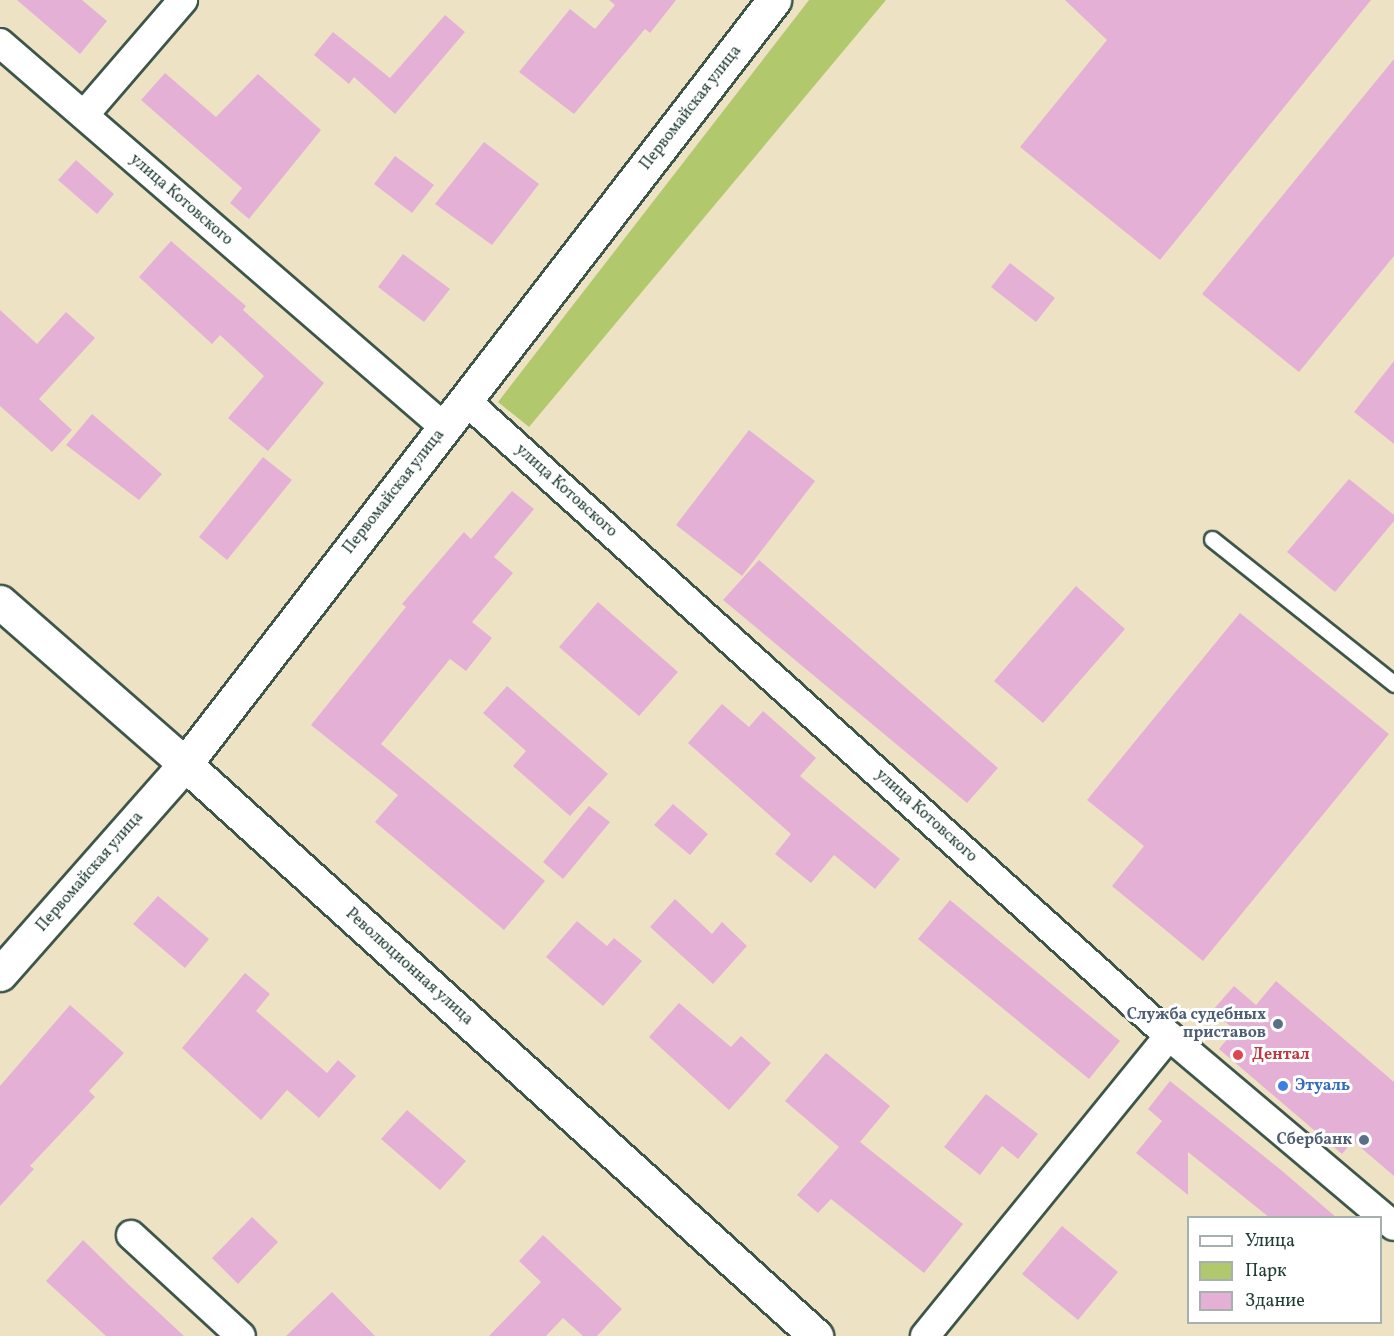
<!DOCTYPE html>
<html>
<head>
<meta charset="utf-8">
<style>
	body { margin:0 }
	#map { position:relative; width:1394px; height:1336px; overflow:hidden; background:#ede3c4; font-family:Vollkorn,serif }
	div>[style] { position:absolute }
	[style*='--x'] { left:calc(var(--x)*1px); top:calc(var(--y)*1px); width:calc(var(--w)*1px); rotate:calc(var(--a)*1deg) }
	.green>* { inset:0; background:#b2c86c }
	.building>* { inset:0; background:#e5b0d6 }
	.roads { filter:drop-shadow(2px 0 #3e564a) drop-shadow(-2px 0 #3e564a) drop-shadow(0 2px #3e564a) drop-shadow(0 -2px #3e564a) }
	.service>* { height:15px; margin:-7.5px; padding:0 7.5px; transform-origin:7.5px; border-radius:7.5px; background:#fff }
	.minor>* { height:28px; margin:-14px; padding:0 14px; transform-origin:14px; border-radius:14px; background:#fff }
	.tertiary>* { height:33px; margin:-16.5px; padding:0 16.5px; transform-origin:16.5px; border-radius:16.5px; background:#fff }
	.dots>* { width:16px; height:16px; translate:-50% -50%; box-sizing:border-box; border:3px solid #fff; border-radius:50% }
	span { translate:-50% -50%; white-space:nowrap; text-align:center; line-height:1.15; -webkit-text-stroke:6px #fff; paint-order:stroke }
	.street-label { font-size:16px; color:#1f3d34 }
	.service-label { font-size:16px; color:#4e5e75; font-weight:700 }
	.right { translate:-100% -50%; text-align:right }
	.health-label { font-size:16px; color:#be3a42; font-weight:700 }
	.left { translate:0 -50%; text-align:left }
	.shop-label { font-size:16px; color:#366cbe; font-weight:700 }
	.legend { position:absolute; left:1187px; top:1216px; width:195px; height:108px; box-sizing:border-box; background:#fff; border:2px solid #a5b1ae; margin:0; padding:8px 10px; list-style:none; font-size:18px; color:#1f3d34 }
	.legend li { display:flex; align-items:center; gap:12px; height:30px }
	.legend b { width:30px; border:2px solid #a5b1ae }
</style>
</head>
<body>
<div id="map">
	<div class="green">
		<div style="clip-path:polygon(809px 0,886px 0,529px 427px,498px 402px)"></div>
	</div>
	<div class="building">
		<div style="clip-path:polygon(17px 0,82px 0,107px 21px,80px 54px)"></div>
		<div style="clip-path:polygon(609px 0,676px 0,650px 33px,645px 29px,574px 114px,519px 72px,570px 9px,595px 29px,615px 5px)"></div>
		<div style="clip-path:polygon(1065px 0,1371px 0,1160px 260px,1020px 147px,1107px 40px)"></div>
		<div style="clip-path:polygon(445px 15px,465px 32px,395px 114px,354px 77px,349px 84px,314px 55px,333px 32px,390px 78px)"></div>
		<div style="clip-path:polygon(1394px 59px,1394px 256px,1299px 372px,1202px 294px)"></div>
		<div style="clip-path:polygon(165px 73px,216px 117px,258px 74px,321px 130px,249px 219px,230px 203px,242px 188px,141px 100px)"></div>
		<div style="clip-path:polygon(484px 142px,539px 184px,492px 245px,435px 204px)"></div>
		<div style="clip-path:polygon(395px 156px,434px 185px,412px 213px,374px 184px)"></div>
		<div style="clip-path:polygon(76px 160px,114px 194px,97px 214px,58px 180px)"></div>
		<div style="clip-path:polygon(171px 241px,246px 306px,243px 310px,324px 383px,268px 451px,228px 418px,264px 376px,220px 335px,212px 344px,139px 277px)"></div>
		<div style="clip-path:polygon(403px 254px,450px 289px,424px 322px,378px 287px)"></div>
		<div style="clip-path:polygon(1010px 263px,1055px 298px,1036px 322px,991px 287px)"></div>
		<div style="clip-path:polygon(0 310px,37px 344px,66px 312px,95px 338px,39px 399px,72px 430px,52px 452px,0 406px)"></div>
		<div style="clip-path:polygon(1394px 361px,1394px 444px,1354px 412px)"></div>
		<div style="clip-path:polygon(92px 414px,162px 474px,139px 500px,66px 445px)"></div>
		<div style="clip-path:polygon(749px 430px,815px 481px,742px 576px,676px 525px)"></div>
		<div style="clip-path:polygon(263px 457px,292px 480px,227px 560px,199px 537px)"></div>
		<div style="clip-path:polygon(1349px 479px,1394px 515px,1394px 521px,1335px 592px,1287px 552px)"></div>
		<div style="clip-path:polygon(512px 491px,534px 509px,494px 557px,513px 573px,472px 622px,492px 638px,466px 671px,450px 659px,381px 744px,545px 881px,504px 930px,375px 822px,398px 795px,311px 725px,406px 607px,402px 604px,464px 532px,471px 539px)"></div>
		<div style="clip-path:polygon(759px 560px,998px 768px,967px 803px,723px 600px)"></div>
		<div style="clip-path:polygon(1076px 586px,1125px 629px,1043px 723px,994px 681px)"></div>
		<div style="clip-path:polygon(598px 602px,678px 672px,639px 716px,559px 647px)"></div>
		<div style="clip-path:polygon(1240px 613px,1389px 734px,1203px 961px,1112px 886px,1144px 846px,1087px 800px)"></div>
		<div style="clip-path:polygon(507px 686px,608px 774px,570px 816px,513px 766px,526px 751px,483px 713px)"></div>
		<div style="clip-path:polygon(722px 704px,749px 727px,763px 711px,816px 758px,800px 776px,900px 859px,875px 889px,834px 855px,811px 883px,775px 854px,791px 834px,688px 743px)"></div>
		<div style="clip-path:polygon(673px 804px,708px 834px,690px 855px,654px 825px)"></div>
		<div style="clip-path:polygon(589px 806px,610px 822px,563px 879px,543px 862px)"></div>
		<div style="clip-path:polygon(158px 896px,209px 939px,185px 968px,133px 924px)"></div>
		<div style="clip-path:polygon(675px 899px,712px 934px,722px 922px,747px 946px,713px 984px,650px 927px)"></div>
		<div style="clip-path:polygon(950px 900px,1120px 1041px,1089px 1079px,918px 939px)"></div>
		<div style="clip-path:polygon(577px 921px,607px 946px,614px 938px,642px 961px,603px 1006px,546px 957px)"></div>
		<div style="clip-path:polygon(245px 973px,270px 994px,256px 1011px,327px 1073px,338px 1060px,356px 1076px,319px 1118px,287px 1090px,261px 1120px,182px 1048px)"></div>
		<div style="clip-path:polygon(1276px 981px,1394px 1082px,1394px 1176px,1353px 1141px,1342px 1154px,1219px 1049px,1235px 1030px,1212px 1011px,1234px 986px,1256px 1005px)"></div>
		<div style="clip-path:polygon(679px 1003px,731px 1047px,741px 1036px,771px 1063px,729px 1110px,649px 1037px)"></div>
		<div style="clip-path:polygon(70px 1005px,124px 1053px,89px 1091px,95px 1097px,30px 1166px,34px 1169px,0 1206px,0 1086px)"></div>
		<div style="clip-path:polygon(826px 1053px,890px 1106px,860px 1142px,963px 1224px,924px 1273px,831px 1199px,818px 1213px,797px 1195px,839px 1147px,785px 1101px)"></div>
		<div style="clip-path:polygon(1170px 1081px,1281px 1170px,1337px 1218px,1270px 1218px,1188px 1152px,1188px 1195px,1136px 1153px,1162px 1121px,1148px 1109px)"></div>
		<div style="clip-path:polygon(986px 1094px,1038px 1134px,1018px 1159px,1002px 1146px,980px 1175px,944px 1147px)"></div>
		<div style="clip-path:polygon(407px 1110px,466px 1161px,440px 1190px,381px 1139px)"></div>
		<div style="clip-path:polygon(252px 1217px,278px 1242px,238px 1284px,212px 1258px)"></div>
		<div style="clip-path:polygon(1062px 1226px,1118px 1272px,1078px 1320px,1022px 1274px)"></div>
		<div style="clip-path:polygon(543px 1235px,622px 1309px,597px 1336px,583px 1336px,563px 1318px,546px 1336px,489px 1336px,541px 1282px,519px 1261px)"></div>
		<div style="clip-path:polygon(83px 1240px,129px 1285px,184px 1336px,106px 1336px,46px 1281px)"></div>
		<div style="clip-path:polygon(332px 1292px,375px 1336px,286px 1336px)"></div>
	</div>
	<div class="roads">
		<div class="service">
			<div style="--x:1212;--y:539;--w:233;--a:38.5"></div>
		</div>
		<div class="minor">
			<div style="--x:0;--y:43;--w:587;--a:40.86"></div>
			<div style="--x:84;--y:115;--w:152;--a:-49.3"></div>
			<div style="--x:465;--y:400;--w:949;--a:42.09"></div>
			<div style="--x:1169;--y:1036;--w:294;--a:40.2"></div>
			<div style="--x:131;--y:1235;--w:149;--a:42.6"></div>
			<div style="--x:925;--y:1336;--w:387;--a:-50.9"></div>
		</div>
		<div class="tertiary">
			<div style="--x:0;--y:602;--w:246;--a:41.2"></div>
			<div style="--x:185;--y:764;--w:852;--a:42.19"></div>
			<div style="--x:0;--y:974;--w:280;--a:-48.6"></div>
			<div style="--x:185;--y:764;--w:965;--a:-52.37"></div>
		</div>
	</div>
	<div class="dots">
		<div style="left:1278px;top:1024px;background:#5c6f8a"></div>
		<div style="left:1238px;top:1055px;background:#e0444e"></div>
		<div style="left:1283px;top:1086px;background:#3f7fe0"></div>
		<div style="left:1364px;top:1140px;background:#5c6f8a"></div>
	</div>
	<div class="street-label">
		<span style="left:691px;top:108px;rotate:-52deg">Первомайская улица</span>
		<span style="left:181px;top:200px;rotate:41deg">улица Котовского</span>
		<span style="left:566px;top:491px;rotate:42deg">улица Котовского</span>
		<span style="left:394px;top:492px;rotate:-52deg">Первомайская улица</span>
		<span style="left:926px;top:816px;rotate:42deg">улица Котовского</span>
		<span style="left:90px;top:872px;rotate:-49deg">Первомайская улица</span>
		<span style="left:409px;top:967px;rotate:42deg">Революционная улица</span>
	</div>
	<div class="service-label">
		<span class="right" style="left:1266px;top:1024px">Служба судебных<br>приставов</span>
		<span class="right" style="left:1352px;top:1140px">Сбербанк</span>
	</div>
	<div class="health-label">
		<span class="left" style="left:1252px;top:1055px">Дентал</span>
	</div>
	<div class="shop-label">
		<span class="left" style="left:1295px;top:1086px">Этуаль</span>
	</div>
	<ul class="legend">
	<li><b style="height:8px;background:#fff"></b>Улица</li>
	<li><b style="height:16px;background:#b2c86c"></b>Парк</li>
	<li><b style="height:16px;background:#e5b0d6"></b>Здание</li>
	</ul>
</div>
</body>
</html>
